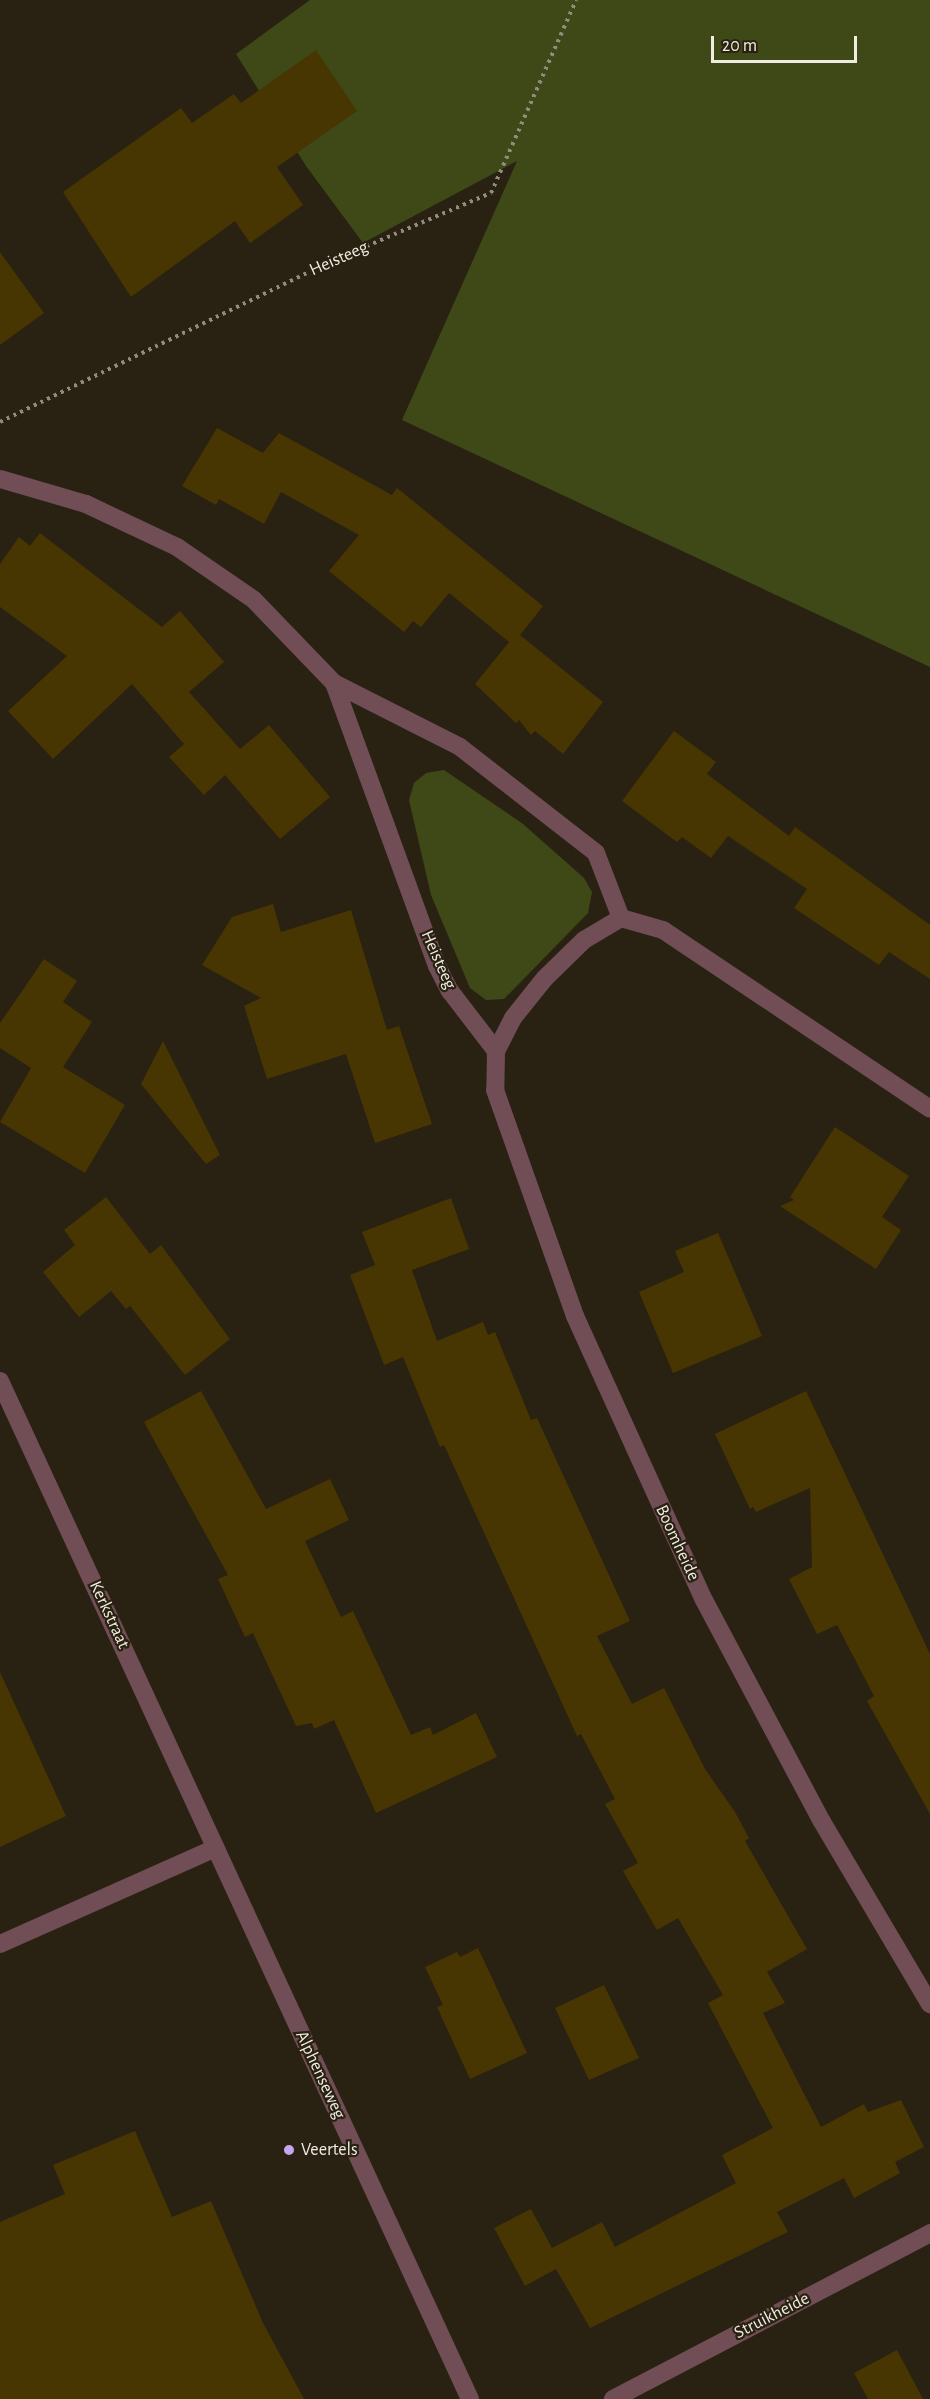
<!DOCTYPE html>
<html>
<head>
<meta charset="utf-8">
<style>
	body { margin:0 }
	#map { position:relative; width:930px; height:2399px; overflow:hidden; background:#292212; font-family:"Alegreya Sans",sans-serif }
	div>[style] { position:absolute }
	[style*='--x'] { left:calc(var(--x)*1px); top:calc(var(--y)*1px); width:calc(var(--w)*1px); rotate:calc(var(--a)*1deg) }
	.green>* { inset:0; background:#3e4917 }
	.building>* { inset:0; background:#473502 }
	.path>* { height:4px; margin-top:-2px; transform-origin:0; background:repeating-linear-gradient(90deg,#928c7f 0 3px,transparent 0 7.5px) }
	.minor>* { height:18px; margin:-9px; padding:0 9px; transform-origin:9px; border-radius:9px; background:#714d56 }
	.tertiary>* { height:18px; margin:-9px; padding:0 9px; transform-origin:9px; border-radius:9px; background:#714d56 }
	.dots>* { width:16px; height:16px; translate:-50% -50%; box-sizing:border-box; border:3px solid #292212; border-radius:50% }
	span { translate:-50% -50%; white-space:nowrap; text-align:center; line-height:1.15; -webkit-text-stroke:4.5px #292212; paint-order:stroke }
	.street-label { font-size:18px; color:#f0ece1 }
	.poi-label { font-size:18px; color:#f0ece1 }
	.left { translate:0 -50%; text-align:left }
	.scale { position:absolute; left:711px; top:36px; width:146px; height:27px; box-sizing:border-box; border:3px solid #f0ece1; border-top:0; padding-left:8px; font-size:18px; line-height:21px; white-space:nowrap; color:#f0ece1; -webkit-text-stroke:4px #292212; paint-order:stroke }
</style>
</head>
<body>
<div id="map">
	<div class="green">
		<div style="clip-path:polygon(310px 0,930px 0,930px 667px,402px 420px,517px 161px,363px 243px,306px 166px,236px 54px)"></div>
		<div style="clip-path:polygon(444px 770px,523px 824px,584px 878px,592px 892px,588px 913px,504px 999px,486px 1000px,470px 988px,431px 895px,409px 800px,414px 783px,426px 773px)"></div>
	</div>
	<div class="building">
		<div style="clip-path:polygon(316px 50px,357px 111px,277px 167px,303px 205px,250px 243px,235px 221px,131px 297px,63px 192px,181px 108px,192px 123px,234px 94px,241px 103px)"></div>
		<div style="clip-path:polygon(0 252px,44px 313px,0 345px)"></div>
		<div style="clip-path:polygon(217px 428px,263px 453px,279px 433px,392px 495px,397px 488px,543px 606px,520px 635px,603px 702px,563px 754px,535px 731px,531px 735px,519px 720px,516px 723px,475px 684px,509px 642px,449px 593px,421px 627px,413px 621px,404px 632px,329px 571px,359px 535px,281px 492px,264px 524px,219px 499px,216px 505px,182px 486px)"></div>
		<div style="clip-path:polygon(40px 533px,162px 627px,180px 611px,224px 662px,189px 692px,240px 749px,269px 725px,330px 797px,280px 839px,225px 775px,204px 795px,169px 757px,184px 744px,132px 684px,53px 759px,8px 711px,67px 656px,0 607px,0 564px,19px 537px,30px 546px)"></div>
		<div style="clip-path:polygon(674px 731px,716px 762px,707px 774px,789px 836px,795px 827px,930px 925px,930px 979px,889px 952px,879px 965px,794px 908px,807px 889px,728px 836px,711px 858px,682px 837px,677px 842px,622px 801px)"></div>
		<div style="clip-path:polygon(273px 904px,281px 932px,351px 910px,387px 1030px,399px 1026px,432px 1124px,375px 1143px,346px 1054px,267px 1079px,244px 1006px,261px 998px,202px 965px,232px 917px)"></div>
		<div style="clip-path:polygon(44px 959px,77px 981px,63px 1002px,92px 1022px,63px 1067px,125px 1105px,85px 1173px,0 1122px,31px 1068px,0 1048px,0 1023px)"></div>
		<div style="clip-path:polygon(163px 1041px,220px 1155px,206px 1164px,141px 1084px)"></div>
		<div style="clip-path:polygon(835px 1127px,909px 1176px,882px 1217px,901px 1230px,876px 1269px,780px 1206px,794px 1200px,790px 1197px)"></div>
		<div style="clip-path:polygon(106px 1197px,150px 1254px,161px 1245px,230px 1339px,185px 1375px,130px 1306px,126px 1309px,111px 1291px,79px 1317px,43px 1272px,75px 1245px,64px 1230px)"></div>
		<div style="clip-path:polygon(451px 1198px,469px 1249px,412px 1270px,437px 1341px,483px 1322px,488px 1335px,495px 1332px,531px 1420px,537px 1418px,630px 1621px,597px 1636px,632px 1704px,664px 1688px,705px 1769px,735px 1812px,749px 1838px,745px 1841px,807px 1949px,767px 1972px,785px 2003px,763px 2013px,821px 2127px,864px 2104px,868px 2112px,901px 2100px,924px 2147px,895px 2162px,900px 2173px,854px 2198px,844px 2178px,777px 2212px,788px 2232px,590px 2328px,556px 2269px,525px 2286px,494px 2228px,531px 2209px,552px 2248px,602px 2222px,615px 2247px,736px 2183px,722px 2155px,773px 2128px,708px 2003px,723px 1995px,678px 1918px,657px 1930px,623px 1871px,638px 1863px,605px 1804px,615px 1799px,581px 1734px,577px 1736px,444px 1445px,440px 1447px,403px 1357px,384px 1365px,350px 1275px,375px 1265px,362px 1232px)"></div>
		<div style="clip-path:polygon(718px 1233px,762px 1336px,673px 1373px,639px 1292px,684px 1272px,675px 1251px)"></div>
		<div style="clip-path:polygon(201px 1391px,266px 1509px,330px 1479px,349px 1520px,305px 1541px,341px 1617px,353px 1611px,411px 1735px,430px 1727px,433px 1735px,476px 1713px,497px 1757px,376px 1813px,334px 1720px,314px 1729px,312px 1723px,296px 1726px,253px 1633px,245px 1637px,218px 1579px,228px 1575px,144px 1422px)"></div>
		<div style="clip-path:polygon(806px 1391px,930px 1654px,930px 1814px,867px 1701px,874px 1696px,837px 1625px,817px 1634px,789px 1579px,812px 1567px,810px 1488px,756px 1512px,753px 1507px,750px 1509px,715px 1434px)"></div>
		<div style="clip-path:polygon(0 1672px,66px 1816px,0 1847px)"></div>
		<div style="clip-path:polygon(478px 1948px,527px 2053px,470px 2079px,437px 2007px,443px 2005px,425px 1967px,457px 1952px,460px 1957px)"></div>
		<div style="clip-path:polygon(604px 1985px,639px 2058px,589px 2080px,555px 2008px)"></div>
		<div style="clip-path:polygon(135px 2131px,172px 2217px,211px 2201px,263px 2323px,304px 2399px,0 2399px,0 2222px,65px 2194px,53px 2165px)"></div>
		<div style="clip-path:polygon(897px 2350px,923px 2399px,868px 2399px,854px 2373px)"></div>
	</div>
	<div class="path">
		<div style="--x:0;--y:422;--w:369;--a:-25.9"></div>
		<div style="--x:332;--y:261;--w:173;--a:-23.2"></div>
		<div style="--x:491;--y:193;--w:211;--a:-66.2"></div>
	</div>
	<div class="minor">
		<div style="--x:0;--y:479;--w:90;--a:16.2"></div>
		<div style="--x:86;--y:504;--w:101;--a:25.3"></div>
		<div style="--x:177;--y:547;--w:93;--a:34.5"></div>
		<div style="--x:254;--y:600;--w:115;--a:46.1"></div>
		<div style="--x:334;--y:683;--w:141;--a:26.9"></div>
		<div style="--x:460;--y:747;--w:172;--a:37.9"></div>
		<div style="--x:596;--y:853;--w:70;--a:69"></div>
		<div style="--x:621;--y:918;--w:44;--a:15.9"></div>
		<div style="--x:663;--y:930;--w:321;--a:33.8"></div>
		<div style="--x:334;--y:683;--w:301;--a:70"></div>
		<div style="--x:437;--y:966;--w:28;--a:63"></div>
		<div style="--x:450;--y:991;--w:76;--a:52.5"></div>
		<div style="--x:621;--y:918;--w:43;--a:149.3"></div>
		<div style="--x:584;--y:940;--w:54;--a:135.7"></div>
		<div style="--x:545;--y:978;--w:51;--a:128.7"></div>
		<div style="--x:513;--y:1018;--w:37;--a:117"></div>
		<div style="--x:496;--y:1051;--w:39;--a:91"></div>
		<div style="--x:495;--y:1090;--w:240;--a:70.5"></div>
		<div style="--x:575;--y:1316;--w:312;--a:65.6"></div>
		<div style="--x:704;--y:1600;--w:249;--a:62"></div>
		<div style="--x:821;--y:1820;--w:214;--a:59.4"></div>
		<div style="--x:0;--y:1944;--w:236;--a:-24"></div>
		<div style="--x:613;--y:2399;--w:358;--a:-27.6"></div>
	</div>
	<div class="tertiary">
		<div style="--x:0;--y:1381;--w:1121;--a:65.22"></div>
	</div>
	<div class="dots">
		<div style="left:289px;top:2150px;background:#c8a6ef"></div>
	</div>
	<div class="street-label">
		<span style="left:339px;top:259px;rotate:-24deg">Heisteeg</span>
		<span style="left:438px;top:960px;rotate:66deg">Heisteeg</span>
		<span style="left:677px;top:1543px;rotate:65deg">Boomheide</span>
		<span style="left:109px;top:1615px;rotate:65deg">Kerkstraat</span>
		<span style="left:320px;top:2075px;rotate:65deg">Alphenseweg</span>
		<span style="left:772px;top:2316px;rotate:-27deg">Struikheide</span>
	</div>
	<div class="poi-label">
		<span class="left" style="left:301px;top:2150px">Veertels</span>
	</div>
	<div class="scale">20 m</div>
</div>
</body>
</html>
